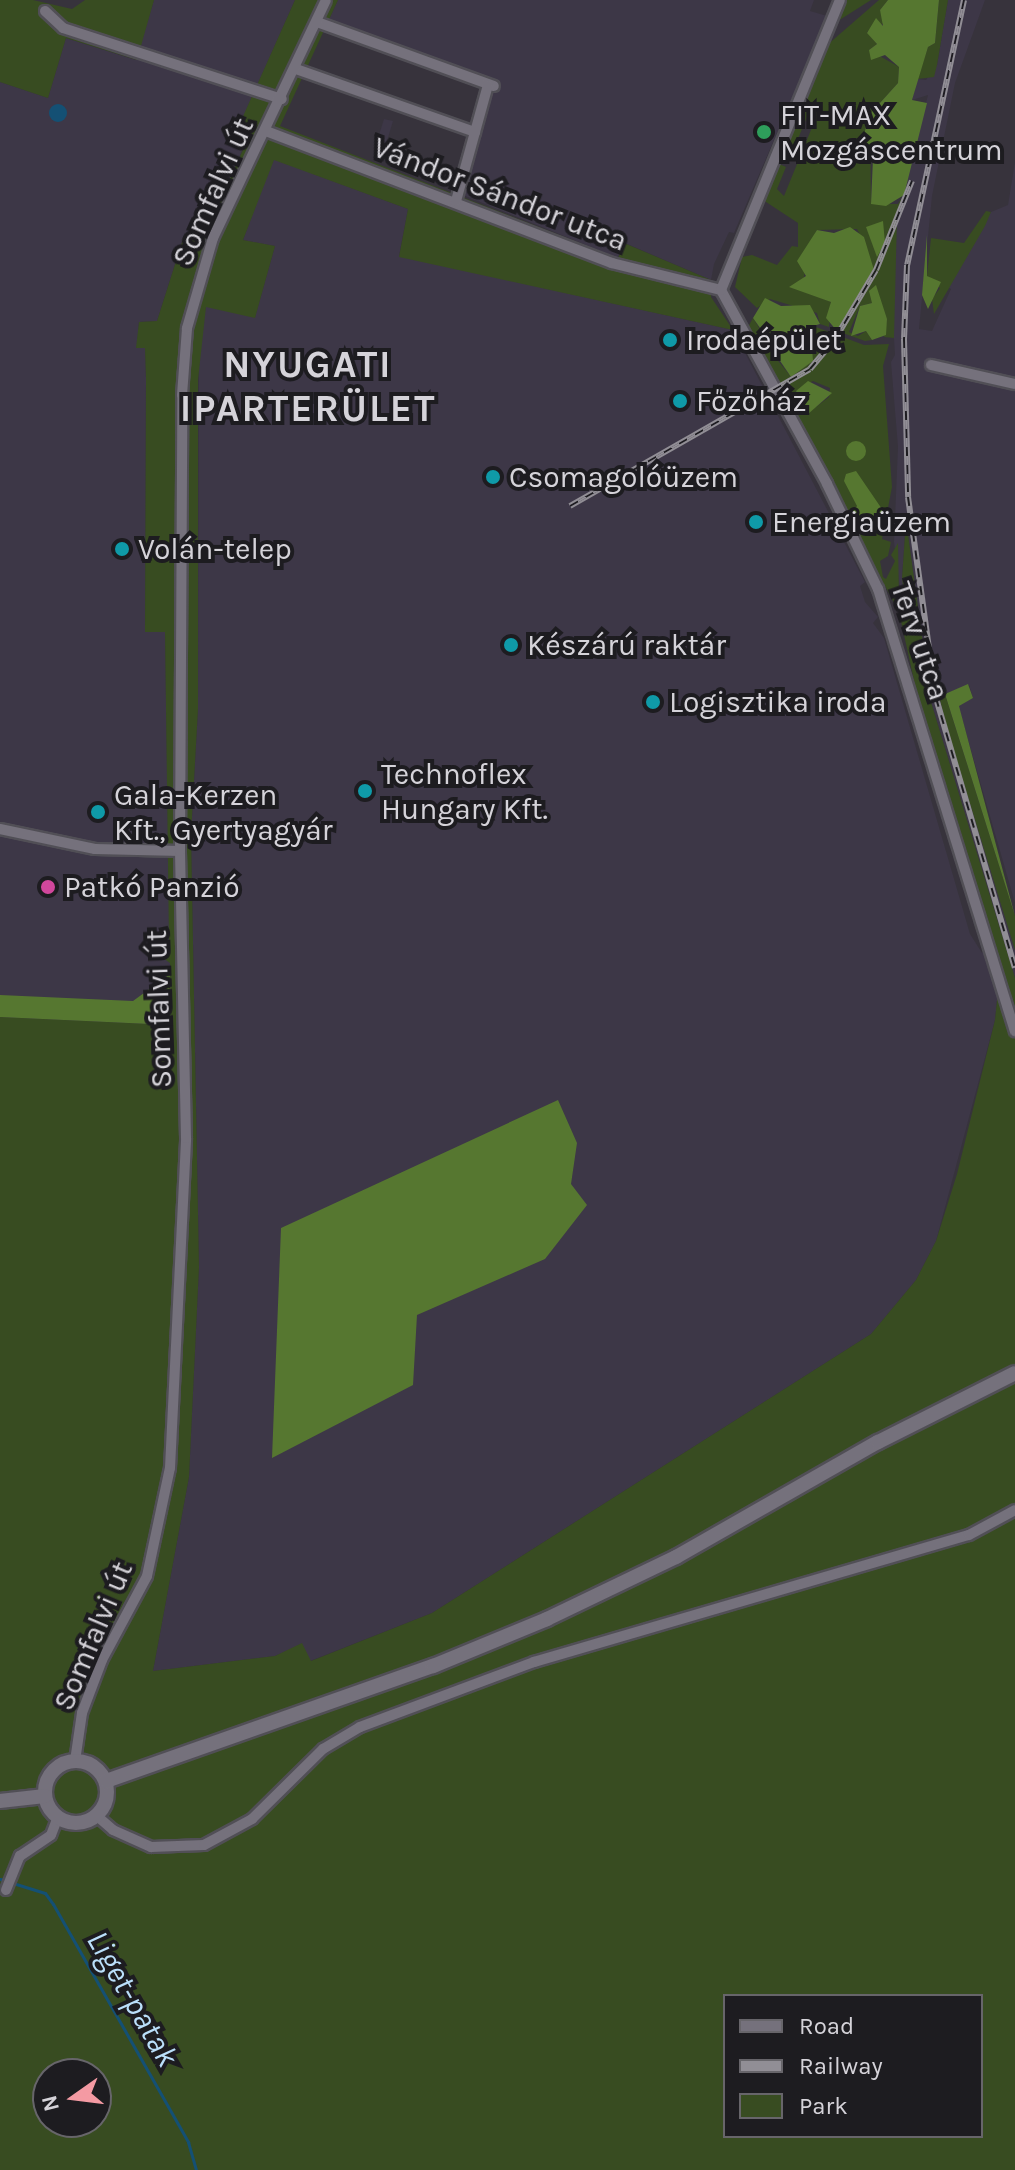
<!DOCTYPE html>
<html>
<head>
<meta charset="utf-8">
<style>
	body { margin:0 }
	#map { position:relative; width:1015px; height:2170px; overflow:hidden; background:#37333c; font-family:Karla,sans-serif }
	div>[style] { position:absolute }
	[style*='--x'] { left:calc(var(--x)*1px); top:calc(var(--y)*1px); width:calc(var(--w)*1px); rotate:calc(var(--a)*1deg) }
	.built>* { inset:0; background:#3d3747 }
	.green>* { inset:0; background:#384c21 }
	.forest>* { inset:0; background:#567730 }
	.round { border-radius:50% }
	.water>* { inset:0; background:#145074 }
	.stream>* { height:3px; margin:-1.5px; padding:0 1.5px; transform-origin:1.5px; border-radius:1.5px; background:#145074 }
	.roads { filter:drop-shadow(2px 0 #514f56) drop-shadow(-2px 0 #514f56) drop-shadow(0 2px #514f56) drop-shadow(0 -2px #514f56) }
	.minor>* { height:10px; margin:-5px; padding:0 5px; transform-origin:5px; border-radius:5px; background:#75717c }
	.secondary>* { height:14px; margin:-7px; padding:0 7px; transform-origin:7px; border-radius:7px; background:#75717c }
	.secondary>.ring { margin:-7px; padding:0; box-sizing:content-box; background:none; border:14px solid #75717c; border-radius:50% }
	.rail>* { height:6px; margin-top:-3px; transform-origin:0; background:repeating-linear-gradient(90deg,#1d1c20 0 9px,#918e95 0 18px); box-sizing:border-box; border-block:2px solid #918e95 }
	.dots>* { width:22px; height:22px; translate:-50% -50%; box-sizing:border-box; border:4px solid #1d1c20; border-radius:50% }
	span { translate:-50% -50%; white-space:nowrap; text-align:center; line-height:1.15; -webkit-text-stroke:8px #1d1c20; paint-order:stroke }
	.poi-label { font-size:30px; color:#d5d3d9 }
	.left { translate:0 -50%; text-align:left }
	.street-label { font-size:30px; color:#d5d3d9 }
	.water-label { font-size:32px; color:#badffa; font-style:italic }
	.district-label { font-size:38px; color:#d5d3d9; font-weight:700; letter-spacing:2px }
	.legend { position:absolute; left:723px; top:1994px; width:260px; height:144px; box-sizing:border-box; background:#1d1c20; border:2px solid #67656a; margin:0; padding:10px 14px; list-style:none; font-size:24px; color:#d5d3d9 }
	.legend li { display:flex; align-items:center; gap:16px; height:40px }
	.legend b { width:40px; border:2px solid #67656a }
	.north { position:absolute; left:32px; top:2058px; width:80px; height:80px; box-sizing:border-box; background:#1d1c20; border:2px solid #67656a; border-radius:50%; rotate:256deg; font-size:22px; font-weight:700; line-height:32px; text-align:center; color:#d5d3d9 }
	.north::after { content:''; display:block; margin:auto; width:28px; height:36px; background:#f49aa3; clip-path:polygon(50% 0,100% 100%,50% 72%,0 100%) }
</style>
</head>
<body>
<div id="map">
	<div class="built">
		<div style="clip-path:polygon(154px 0,295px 0,237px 131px,248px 138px,201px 240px,184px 236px,157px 321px,139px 322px,137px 347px,145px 348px,146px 378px,145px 631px,165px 631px,171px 1025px,0 1017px,0 82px,48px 98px,66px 38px,136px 60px)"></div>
		<div style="clip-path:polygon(338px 0,814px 0,810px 11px,827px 16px,734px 233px,729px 232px,714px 264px,711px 280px,625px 243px,618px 258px,463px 195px,494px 81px,329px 19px)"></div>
		<div style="clip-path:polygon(948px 0,985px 0,955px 83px,932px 196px,919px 329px,932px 331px,951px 289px,947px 286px,991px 212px,1008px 205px,1015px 162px,1015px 903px,958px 705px,973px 698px,969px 685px,939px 696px,1015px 950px,1015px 978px,931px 702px,906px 521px,902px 578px,908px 621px,904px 622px,894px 542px,898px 447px,891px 362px,895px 355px,892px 306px,897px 217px,928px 95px,912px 100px,917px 79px,926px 80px,937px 65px)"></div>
		<div style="clip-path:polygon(384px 119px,393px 121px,384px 151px,375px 148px)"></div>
		<div style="clip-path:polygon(273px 159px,408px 209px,399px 256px,733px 330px,865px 582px,860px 586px,865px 602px,878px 617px,873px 623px,884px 638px,970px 934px,982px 953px,987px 948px,1000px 971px,995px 1020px,936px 1241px,916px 1280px,871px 1334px,432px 1613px,310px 1661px,302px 1644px,275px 1656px,153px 1671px,189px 1477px,199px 1267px,191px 834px,198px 709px,199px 349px,206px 306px,255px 317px,275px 246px,243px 240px)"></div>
	</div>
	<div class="green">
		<div style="clip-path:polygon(0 0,33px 0,72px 9px,85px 0,154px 0,137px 60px,66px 38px,48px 98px,0 82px)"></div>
		<div style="clip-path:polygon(evenodd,295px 0,338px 0,280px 126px,618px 258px,624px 243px,711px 280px,711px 297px,733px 330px,399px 257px,408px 209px,274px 160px,243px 240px,275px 246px,255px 318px,206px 307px,198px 380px,198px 709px,191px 834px,199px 1267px,189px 1477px,153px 1671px,275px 1656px,302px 1643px,311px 1661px,432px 1613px,871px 1334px,916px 1280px,936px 1241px,957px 1174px,995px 1020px,1000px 971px,917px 694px,899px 612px,747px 329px,753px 318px,764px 336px,816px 327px,864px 345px,889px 344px,883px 366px,892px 487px,882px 539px,891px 542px,888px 556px,880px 561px,883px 577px,886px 579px,895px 561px,891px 555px,898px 543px,899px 597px,908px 622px,902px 578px,906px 520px,931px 702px,1015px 978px,1015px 2170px,0 2170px,0 1017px,171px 1025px,170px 963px,159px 955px,159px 944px,169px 941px,165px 632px,145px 632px,146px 378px,145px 348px,136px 348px,139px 322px,157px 321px,184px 236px,201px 240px,248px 139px,236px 132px,295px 0,798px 341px,813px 361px,791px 377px,772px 353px,775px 345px,798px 341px,295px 0,813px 381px,830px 388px,829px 397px,816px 407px,800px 403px,796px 391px,813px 381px,295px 0,725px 1996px,981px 1996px,981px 2136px,725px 2136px,725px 1996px,295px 0,48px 2074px,96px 2074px,96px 2122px,48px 2122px,48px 2074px)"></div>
		<div style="clip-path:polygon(845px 0,871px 0,838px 21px)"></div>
		<div style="clip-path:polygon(879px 0,888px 0,880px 10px,885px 22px,867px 32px,877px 44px,869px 50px,899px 67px,898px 83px,870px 114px,871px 204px,898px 204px,904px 195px,897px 217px,894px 338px,884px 337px,887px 319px,872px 303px,860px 306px,849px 332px,858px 336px,866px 331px,872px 340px,865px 341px,837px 331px,857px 300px,865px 246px,857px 229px,817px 230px,812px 239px,803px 281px,805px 290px,831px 302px,829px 327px,820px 324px,817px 313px,770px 299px,757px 308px,735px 287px,742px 257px,752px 255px,777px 265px,792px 246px,798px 247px,798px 223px,763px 200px,777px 163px,786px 167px,777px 189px,784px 196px,815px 120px,807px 117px,793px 151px,782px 151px,826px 46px)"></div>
		<div style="clip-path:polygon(939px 0,948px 0,937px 65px,934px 77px,917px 79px,928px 47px,935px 43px)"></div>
		<div style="clip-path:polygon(986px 211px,991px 212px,985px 226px,934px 314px,932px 299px,940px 288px,927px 276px,931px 238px,964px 243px)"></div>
		<div style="clip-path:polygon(945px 694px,1015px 916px,1015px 950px,948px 732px,939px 696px)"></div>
	</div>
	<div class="forest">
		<div style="clip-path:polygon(888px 0,939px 0,935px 43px,928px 47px,912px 100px,927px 103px,904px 195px,886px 206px,871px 204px,873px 158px,865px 153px,864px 134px,870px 114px,898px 83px,899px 67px,885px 55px,871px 60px,869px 50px,877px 44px,867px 33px,876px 18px,883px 26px,880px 10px)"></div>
		<div style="clip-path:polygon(883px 221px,885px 243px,877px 257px,866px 227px)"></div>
		<div style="clip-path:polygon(850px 227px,864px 237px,874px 270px,837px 331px,826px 318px,831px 302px,789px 287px,806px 276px,797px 261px,817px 230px,834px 233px)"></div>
		<div style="clip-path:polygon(927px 235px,927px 276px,941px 282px,928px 309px,922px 295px)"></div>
		<div style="clip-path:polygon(876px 285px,887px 319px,886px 335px,872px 340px,866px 331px,851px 336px,860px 306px,872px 303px,869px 291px)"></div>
		<div style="clip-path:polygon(765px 298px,781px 306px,810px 305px,820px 324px,768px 339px,753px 318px)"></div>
		<div style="clip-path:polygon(798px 341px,812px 348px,813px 361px,791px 377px,772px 349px)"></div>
		<div style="clip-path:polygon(808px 381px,832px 393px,808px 414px,796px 391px)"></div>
		<div class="round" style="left:846px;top:441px;width:20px;height:20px"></div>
		<div style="clip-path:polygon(856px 471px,884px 512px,881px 521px,863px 530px,852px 514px,857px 506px,844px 481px,846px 474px)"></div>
		<div style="clip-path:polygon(968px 684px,973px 698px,959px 706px,1015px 916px,945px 694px)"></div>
		<div style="clip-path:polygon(170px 974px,171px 1025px,0 1017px,0 995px,133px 1001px)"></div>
		<div style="clip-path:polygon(558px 1100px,577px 1143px,571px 1184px,587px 1205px,545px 1259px,417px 1315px,413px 1385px,272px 1458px,281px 1228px)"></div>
	</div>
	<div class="water">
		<div class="round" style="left:49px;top:104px;width:18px;height:18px"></div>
	</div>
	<div class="stream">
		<div style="--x:0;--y:1879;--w:47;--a:17.3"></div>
		<div style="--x:45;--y:1893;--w:14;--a:54"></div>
		<div style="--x:53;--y:1904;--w:274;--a:60.4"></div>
		<div style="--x:188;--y:2142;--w:29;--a:74"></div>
	</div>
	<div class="roads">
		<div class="minor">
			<div style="--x:45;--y:11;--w:25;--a:43"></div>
			<div style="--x:63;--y:28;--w:230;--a:18"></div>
			<div style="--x:317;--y:22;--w:188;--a:19.9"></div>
			<div style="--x:296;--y:69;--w:190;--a:19.4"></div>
			<div style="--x:266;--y:131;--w:370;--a:20.9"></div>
			<div style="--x:612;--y:263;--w:112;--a:13.9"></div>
			<div style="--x:456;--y:201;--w:120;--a:-74.6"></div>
			<div style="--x:721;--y:290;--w:221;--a:61.3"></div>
			<div style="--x:827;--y:484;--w:117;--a:64.1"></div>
			<div style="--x:878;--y:589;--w:463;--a:72.8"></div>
			<div style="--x:721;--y:290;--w:313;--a:-67.7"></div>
			<div style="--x:931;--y:365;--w:86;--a:12.7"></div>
			<div style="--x:0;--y:829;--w:97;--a:11.9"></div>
			<div style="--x:95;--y:849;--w:85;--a:1.3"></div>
			<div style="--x:75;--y:1761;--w:49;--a:-81.7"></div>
			<div style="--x:82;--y:1713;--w:57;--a:-69.3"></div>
			<div style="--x:102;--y:1660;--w:95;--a:-61.8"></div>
			<div style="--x:147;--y:1576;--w:110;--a:-78"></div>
			<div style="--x:170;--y:1468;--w:330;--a:-87.2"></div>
			<div style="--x:186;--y:1138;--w:287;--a:-91.2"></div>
			<div style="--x:180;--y:851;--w:456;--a:-89.7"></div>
			<div style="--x:182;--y:395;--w:67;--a:-85.7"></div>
			<div style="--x:187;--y:328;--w:94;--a:-73.9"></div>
			<div style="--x:213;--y:238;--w:263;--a:-64.6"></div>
			<div style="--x:97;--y:1816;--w:21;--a:41"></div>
			<div style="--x:113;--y:1830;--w:42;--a:24.1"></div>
			<div style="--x:151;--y:1847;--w:53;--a:-2.2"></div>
			<div style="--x:204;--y:1845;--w:55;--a:-28.4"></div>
			<div style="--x:252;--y:1819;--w:100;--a:-44.6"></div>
			<div style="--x:323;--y:1749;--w:43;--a:-30.7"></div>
			<div style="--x:360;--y:1727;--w:186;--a:-20.5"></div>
			<div style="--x:534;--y:1662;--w:453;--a:-16.3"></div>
			<div style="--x:969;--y:1535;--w:52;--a:-28.5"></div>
			<div style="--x:6;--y:1890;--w:37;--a:-68"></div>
			<div style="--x:20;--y:1856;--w:37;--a:-34"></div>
			<div style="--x:51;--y:1835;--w:17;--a:-69"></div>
		</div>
		<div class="secondary">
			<div class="ring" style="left:45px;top:1761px;width:48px;height:48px"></div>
			<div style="--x:106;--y:1781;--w:347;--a:-19.4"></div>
			<div style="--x:433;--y:1666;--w:123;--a:-22.4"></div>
			<div style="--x:547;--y:1619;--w:143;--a:-25.7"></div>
			<div style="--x:676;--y:1557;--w:232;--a:-29.7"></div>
			<div style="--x:878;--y:1442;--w:153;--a:-26.7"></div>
			<div style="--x:0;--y:1801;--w:45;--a:-6.3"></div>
		</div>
	</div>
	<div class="rail">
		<div style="--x:964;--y:0;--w:271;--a:102.1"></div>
		<div style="--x:907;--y:265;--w:74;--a:92.3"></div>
		<div style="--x:904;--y:339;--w:158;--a:88.5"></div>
		<div style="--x:908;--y:497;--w:203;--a:82.1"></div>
		<div style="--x:936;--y:698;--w:281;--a:73.7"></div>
		<div style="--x:570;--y:506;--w:276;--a:-29.7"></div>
		<div style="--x:810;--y:369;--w:39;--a:-50"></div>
		<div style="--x:835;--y:339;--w:80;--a:-59.3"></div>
		<div style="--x:876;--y:270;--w:96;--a:-68"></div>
	</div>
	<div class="dots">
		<div style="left:764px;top:132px;background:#2e9e5b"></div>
		<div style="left:670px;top:340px;background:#0f9aa8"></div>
		<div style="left:680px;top:401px;background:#0f9aa8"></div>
		<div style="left:493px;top:477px;background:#0f9aa8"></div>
		<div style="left:756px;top:522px;background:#0f9aa8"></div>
		<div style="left:122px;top:549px;background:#0f9aa8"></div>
		<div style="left:511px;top:645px;background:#0f9aa8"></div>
		<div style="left:653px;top:702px;background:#0f9aa8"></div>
		<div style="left:365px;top:791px;background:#0f9aa8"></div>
		<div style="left:98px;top:812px;background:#0f9aa8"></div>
		<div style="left:48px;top:887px;background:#d1479c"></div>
	</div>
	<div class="poi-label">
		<span class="left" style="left:780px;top:132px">FIT-MAX<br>Mozgáscentrum</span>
		<span class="left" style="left:686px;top:340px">Irodaépület</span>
		<span class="left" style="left:696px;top:401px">Főzőház</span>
		<span class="left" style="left:509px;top:477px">Csomagolóüzem</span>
		<span class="left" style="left:772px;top:522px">Energiaüzem</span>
		<span class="left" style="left:138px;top:549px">Volán-telep</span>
		<span class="left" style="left:527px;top:645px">Készárú raktár</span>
		<span class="left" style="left:669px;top:702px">Logisztika iroda</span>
		<span class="left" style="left:381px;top:791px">Technoflex<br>Hungary Kft.</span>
		<span class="left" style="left:114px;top:812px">Gala-Kerzen<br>Kft., Gyertyagyár</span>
		<span class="left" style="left:64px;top:887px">Patkó Panzió</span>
	</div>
	<div class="street-label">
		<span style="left:213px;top:192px;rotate:-66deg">Somfalvi út</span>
		<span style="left:500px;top:194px;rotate:21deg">Vándor Sándor utca</span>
		<span style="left:920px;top:641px;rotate:71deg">Terv utca</span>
		<span style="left:159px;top:1009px;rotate:-92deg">Somfalvi út</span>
		<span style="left:93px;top:1636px;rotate:-67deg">Somfalvi út</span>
	</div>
	<div class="water-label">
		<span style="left:132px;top:1999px;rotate:60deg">Liget-patak</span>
	</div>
	<div class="district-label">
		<span style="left:308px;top:387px">NYUGATI<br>IPARTERÜLET</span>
	</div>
	<ul class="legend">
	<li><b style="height:10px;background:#75717c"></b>Road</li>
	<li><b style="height:10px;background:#918e95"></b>Railway</li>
	<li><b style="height:22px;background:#384c21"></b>Park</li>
	</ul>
	<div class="north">N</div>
</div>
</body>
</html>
